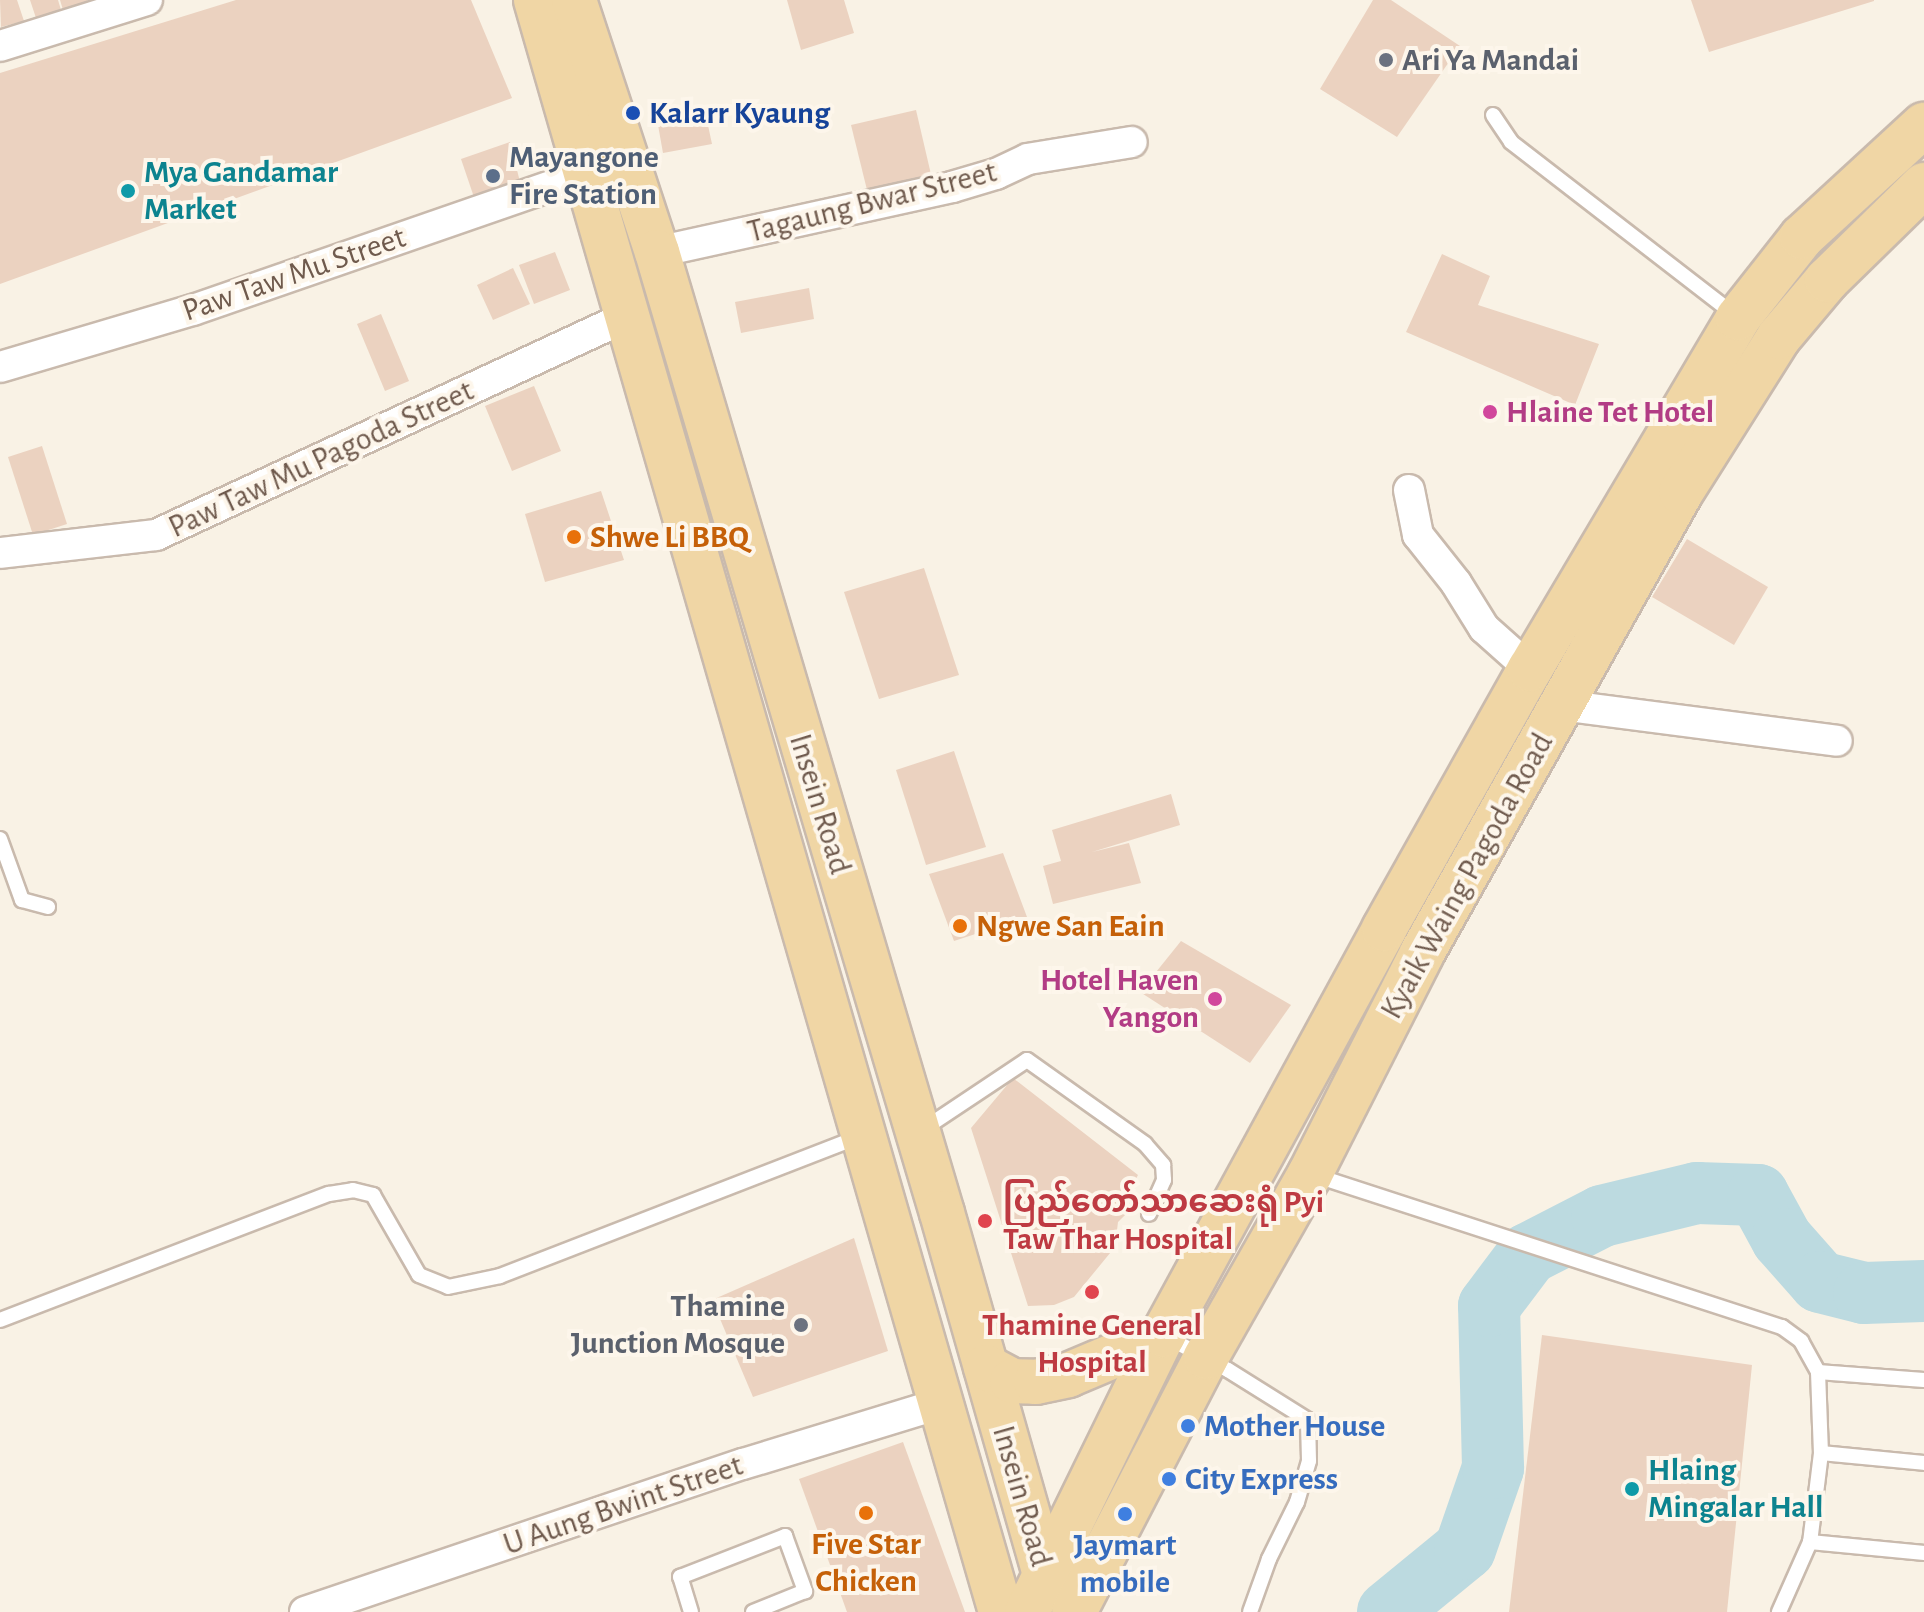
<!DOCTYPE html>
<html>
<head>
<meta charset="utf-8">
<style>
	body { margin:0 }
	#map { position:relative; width:1924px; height:1612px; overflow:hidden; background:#f9f2e5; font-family:"Alegreya Sans","Noto Sans Myanmar",sans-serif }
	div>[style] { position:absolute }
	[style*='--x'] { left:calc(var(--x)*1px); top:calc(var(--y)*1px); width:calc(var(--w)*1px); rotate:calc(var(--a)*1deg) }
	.river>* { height:62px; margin:-31px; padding:0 31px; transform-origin:31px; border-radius:31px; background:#bcdae0 }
	.building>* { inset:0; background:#ebd2c0 }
	.roads { filter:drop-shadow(2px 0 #c9baad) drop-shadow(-2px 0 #c9baad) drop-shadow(0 2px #c9baad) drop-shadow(0 -2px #c9baad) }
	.lane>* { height:14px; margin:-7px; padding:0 7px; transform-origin:7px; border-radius:7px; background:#fff }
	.street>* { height:30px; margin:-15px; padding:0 15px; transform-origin:15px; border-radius:15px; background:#fff }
	.primary>* { height:44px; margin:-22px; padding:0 22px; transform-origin:22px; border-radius:22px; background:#f0d6a5 }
	.dots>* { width:22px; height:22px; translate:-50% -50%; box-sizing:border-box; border:4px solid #fdf6eb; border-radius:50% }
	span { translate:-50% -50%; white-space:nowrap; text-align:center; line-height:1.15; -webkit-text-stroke:8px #fdf6eb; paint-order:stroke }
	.worship-label { font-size:32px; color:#5b616d; font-weight:700 }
	.left { translate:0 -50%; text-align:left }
	.right { translate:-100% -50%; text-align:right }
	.transit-label { font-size:32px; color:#164399; font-weight:700 }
	.service-label { font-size:32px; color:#4e5e75; font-weight:700 }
	.culture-label { font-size:32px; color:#0d838f; font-weight:700 }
	.street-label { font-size:32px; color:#6f5a4d }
	.hotel-label { font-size:32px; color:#b23c85; font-weight:700 }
	.food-label { font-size:32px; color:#c56008; font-weight:700 }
	.health-label { font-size:32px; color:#be3a42; font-weight:700 }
	.shop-label { font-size:32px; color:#366cbe; font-weight:700 }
</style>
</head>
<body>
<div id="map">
	<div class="river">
		<div style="--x:1388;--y:1612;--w:99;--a:-39.3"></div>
		<div style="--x:1465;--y:1549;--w:86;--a:-70.9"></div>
		<div style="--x:1493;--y:1468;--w:162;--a:-91.4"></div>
		<div style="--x:1489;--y:1306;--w:65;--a:-53.1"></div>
		<div style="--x:1528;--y:1254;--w:83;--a:-27.2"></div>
		<div style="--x:1602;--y:1216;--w:98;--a:-13.6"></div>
		<div style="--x:1697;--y:1193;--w:61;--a:1.9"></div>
		<div style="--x:1758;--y:1195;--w:50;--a:61.4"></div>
		<div style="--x:1782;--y:1239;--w:57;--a:48.5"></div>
		<div style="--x:1820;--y:1282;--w:45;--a:14"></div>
		<div style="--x:1864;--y:1293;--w:60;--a:-1.9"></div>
	</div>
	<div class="building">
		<div style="clip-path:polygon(0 0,17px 0,24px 21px,1px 27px)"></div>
		<div style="clip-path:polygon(30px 0,58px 0,61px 10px,36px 18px)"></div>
		<div style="clip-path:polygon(60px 0,87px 0,88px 2px,63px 10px)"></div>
		<div style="clip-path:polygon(236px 0,471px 0,512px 98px,0 284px,0 73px)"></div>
		<div style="clip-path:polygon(787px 0,844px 0,854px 33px,801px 50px)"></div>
		<div style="clip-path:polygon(1373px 0,1391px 0,1460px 46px,1397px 137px,1320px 89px)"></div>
		<div style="clip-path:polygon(1691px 0,1874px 0,1874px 1px,1709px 52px)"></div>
		<div style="clip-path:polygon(916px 110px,933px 183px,869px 198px,851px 125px)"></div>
		<div style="clip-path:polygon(706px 116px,712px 144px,663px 153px,658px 125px)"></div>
		<div style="clip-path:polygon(510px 142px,523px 194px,478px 209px,461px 159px)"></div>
		<div style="clip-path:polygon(555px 252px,570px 290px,534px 304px,519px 265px)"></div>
		<div style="clip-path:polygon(1442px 254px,1490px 276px,1478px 305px,1599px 344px,1575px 405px,1406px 332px)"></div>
		<div style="clip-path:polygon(513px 268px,530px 304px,493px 320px,477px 285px)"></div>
		<div style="clip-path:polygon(809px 288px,814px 319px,741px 333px,735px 302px)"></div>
		<div style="clip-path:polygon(381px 314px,409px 381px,385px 391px,357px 324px)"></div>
		<div style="clip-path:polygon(534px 386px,561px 451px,512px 471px,485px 406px)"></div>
		<div style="clip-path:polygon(42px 446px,67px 524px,33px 535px,8px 457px)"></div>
		<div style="clip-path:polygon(601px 491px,624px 560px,545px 582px,525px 514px)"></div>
		<div style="clip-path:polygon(1687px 539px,1768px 587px,1734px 645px,1652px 597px)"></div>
		<div style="clip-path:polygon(924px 568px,959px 675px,879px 699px,844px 592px)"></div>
		<div style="clip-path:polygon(954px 751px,986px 847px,926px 865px,896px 770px)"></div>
		<div style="clip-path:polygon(1171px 794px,1180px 825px,1092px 852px,1129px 843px,1141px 883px,1053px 904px,1043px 866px,1061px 861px,1052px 830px)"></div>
		<div style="clip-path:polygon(1003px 853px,1027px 917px,954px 941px,929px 874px)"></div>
		<div style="clip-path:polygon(1181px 941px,1291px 1005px,1250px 1063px,1140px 992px)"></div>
		<div style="clip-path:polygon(1013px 1078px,1138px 1175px,1129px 1192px,1133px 1207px,1118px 1222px,1115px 1247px,1074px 1297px,1054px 1305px,1028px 1306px,971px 1128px)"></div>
		<div style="clip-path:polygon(854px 1238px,888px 1351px,753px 1397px,712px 1300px)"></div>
		<div style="clip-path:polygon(1542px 1335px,1752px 1365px,1727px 1612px,1509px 1612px)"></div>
		<div style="clip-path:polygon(903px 1442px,965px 1612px,847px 1612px,799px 1479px)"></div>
	</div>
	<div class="roads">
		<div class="lane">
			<div style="--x:1493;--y:115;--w:32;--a:56"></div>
			<div style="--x:1511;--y:142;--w:283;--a:37.7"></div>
			<div style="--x:0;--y:839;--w:65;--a:70.2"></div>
			<div style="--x:22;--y:900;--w:27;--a:15"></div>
			<div style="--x:922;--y:1130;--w:126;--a:-33.7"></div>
			<div style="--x:1027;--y:1060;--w:145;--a:35.4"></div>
			<div style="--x:1145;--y:1144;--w:28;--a:49"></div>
			<div style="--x:1163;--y:1165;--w:15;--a:86"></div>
			<div style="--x:1164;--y:1180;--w:37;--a:114"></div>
			<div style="--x:1314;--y:1175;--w:492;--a:18"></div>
			<div style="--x:1782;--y:1327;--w:24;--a:36"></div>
			<div style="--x:1801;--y:1341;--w:35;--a:61"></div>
			<div style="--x:1818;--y:1372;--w:81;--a:87.9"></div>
			<div style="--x:1821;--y:1453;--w:90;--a:97"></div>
			<div style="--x:1810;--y:1542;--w:77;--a:113.9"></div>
			<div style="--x:0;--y:1320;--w:352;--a:-21"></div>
			<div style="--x:329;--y:1194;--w:24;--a:-9"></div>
			<div style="--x:353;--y:1190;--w:21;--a:14"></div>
			<div style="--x:373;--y:1195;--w:92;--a:60.1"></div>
			<div style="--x:419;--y:1275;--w:31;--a:22"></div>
			<div style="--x:448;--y:1287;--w:53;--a:-11.9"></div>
			<div style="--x:500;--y:1276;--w:385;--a:-21.2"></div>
			<div style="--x:1167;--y:1337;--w:69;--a:28.4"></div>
			<div style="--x:1228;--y:1370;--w:94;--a:32"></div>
			<div style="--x:1308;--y:1420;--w:41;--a:88.6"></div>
			<div style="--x:1309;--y:1461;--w:43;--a:106.3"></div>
			<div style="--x:1297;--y:1502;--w:64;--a:116.2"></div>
			<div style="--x:1269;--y:1559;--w:56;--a:109.7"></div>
			<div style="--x:1818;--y:1372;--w:106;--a:4.3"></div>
			<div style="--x:1821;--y:1453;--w:103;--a:5.5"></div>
			<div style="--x:1810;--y:1542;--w:115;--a:5.5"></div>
			<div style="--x:691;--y:1612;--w:37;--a:-107"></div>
			<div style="--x:680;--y:1577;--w:113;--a:-21.3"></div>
			<div style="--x:785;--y:1536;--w:59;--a:70"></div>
			<div style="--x:805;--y:1591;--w:56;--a:158"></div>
		</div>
		<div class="street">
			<div style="--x:0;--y:46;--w:154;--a:-17.4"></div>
			<div style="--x:657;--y:252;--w:302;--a:-12.4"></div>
			<div style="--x:952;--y:187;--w:46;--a:-16.5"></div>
			<div style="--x:996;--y:174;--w:35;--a:-25"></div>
			<div style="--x:1028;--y:159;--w:105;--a:-9.3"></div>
			<div style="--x:0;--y:367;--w:201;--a:-16.5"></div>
			<div style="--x:193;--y:310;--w:433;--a:-19.1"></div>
			<div style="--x:1409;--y:490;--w:46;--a:78.7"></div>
			<div style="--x:1418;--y:535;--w:61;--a:51.6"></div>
			<div style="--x:1456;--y:583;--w:53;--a:58.1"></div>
			<div style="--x:1484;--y:628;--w:62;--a:41.7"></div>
			<div style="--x:0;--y:553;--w:157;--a:-6.6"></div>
			<div style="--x:156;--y:535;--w:520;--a:-24.89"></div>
			<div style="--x:1561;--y:705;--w:278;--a:7.4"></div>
			<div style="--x:305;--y:1612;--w:462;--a:-18.7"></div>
			<div style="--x:743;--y:1464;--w:209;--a:-17"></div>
		</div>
		<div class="primary">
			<div style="--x:536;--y:0;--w:1678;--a:73.91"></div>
			<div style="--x:574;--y:0;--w:265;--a:71.8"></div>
			<div style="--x:657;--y:252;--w:1002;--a:73.48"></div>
			<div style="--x:942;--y:1213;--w:386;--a:74.1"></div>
			<div style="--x:986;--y:1367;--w:30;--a:28"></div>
			<div style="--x:1012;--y:1381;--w:24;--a:2"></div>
			<div style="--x:1036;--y:1382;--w:33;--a:-12"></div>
			<div style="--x:1068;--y:1375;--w:103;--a:-22.8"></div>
			<div style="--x:1027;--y:1612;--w:309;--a:-63.9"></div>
			<div style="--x:1163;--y:1335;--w:462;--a:-61.4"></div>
			<div style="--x:1384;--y:929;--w:298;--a:-60.7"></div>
			<div style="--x:1530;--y:669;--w:408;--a:-59.3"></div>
			<div style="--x:1738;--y:318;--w:103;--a:-51.7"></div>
			<div style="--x:1802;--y:237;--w:166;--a:-42.6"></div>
			<div style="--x:1074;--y:1612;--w:287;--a:-62.6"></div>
			<div style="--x:1206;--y:1357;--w:210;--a:-60.4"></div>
			<div style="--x:1310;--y:1174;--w:248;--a:-63.1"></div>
			<div style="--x:1422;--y:953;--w:529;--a:-60.67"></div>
			<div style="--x:1681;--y:492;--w:183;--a:-57.7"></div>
			<div style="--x:1779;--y:337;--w:75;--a:-49.9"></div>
			<div style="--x:1827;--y:280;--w:136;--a:-44.4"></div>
		</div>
	</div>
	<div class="dots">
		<div style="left:1386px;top:60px;background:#6b7280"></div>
		<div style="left:633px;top:113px;background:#1a4fb4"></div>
		<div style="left:493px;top:176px;background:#5c6f8a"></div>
		<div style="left:128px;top:191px;background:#0f9aa8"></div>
		<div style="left:1490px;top:412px;background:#d1479c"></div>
		<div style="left:574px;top:537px;background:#e8710a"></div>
		<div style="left:960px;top:926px;background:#e8710a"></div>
		<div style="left:1215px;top:999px;background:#d1479c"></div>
		<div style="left:985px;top:1221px;background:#e0444e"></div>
		<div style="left:1092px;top:1292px;background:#e0444e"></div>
		<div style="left:801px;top:1325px;background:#6b7280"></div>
		<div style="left:1188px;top:1426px;background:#3f7fe0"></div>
		<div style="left:1169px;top:1479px;background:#3f7fe0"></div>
		<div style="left:1632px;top:1489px;background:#0f9aa8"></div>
		<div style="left:866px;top:1513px;background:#e8710a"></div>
		<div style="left:1125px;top:1514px;background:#3f7fe0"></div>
	</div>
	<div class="worship-label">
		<span class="left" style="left:1402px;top:60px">Ari Ya Mandai</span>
		<span class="right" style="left:785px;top:1325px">Thamine<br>Junction Mosque</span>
	</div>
	<div class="transit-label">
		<span class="left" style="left:649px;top:113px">Kalarr Kyaung</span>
	</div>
	<div class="service-label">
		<span class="left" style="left:509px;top:176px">Mayangone<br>Fire Station</span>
	</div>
	<div class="culture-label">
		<span class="left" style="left:144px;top:191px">Mya Gandamar<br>Market</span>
		<span class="left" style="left:1648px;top:1489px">Hlaing<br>Mingalar Hall</span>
	</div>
	<div class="street-label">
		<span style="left:872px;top:202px;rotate:-14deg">Tagaung Bwar Street</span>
		<span style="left:294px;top:274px;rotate:-19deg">Paw Taw Mu Street</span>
		<span style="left:321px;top:459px;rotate:-25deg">Paw Taw Mu Pagoda Street</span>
		<span style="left:820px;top:804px;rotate:73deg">Insein Road</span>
		<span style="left:1467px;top:876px;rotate:-61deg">Kyaik Waing Pagoda Road</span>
		<span style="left:1022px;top:1496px;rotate:74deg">Insein Road</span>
		<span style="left:623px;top:1505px;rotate:-19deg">U Aung Bwint Street</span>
	</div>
	<div class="hotel-label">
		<span class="left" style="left:1506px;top:412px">Hlaine Tet Hotel</span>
		<span class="right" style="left:1199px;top:999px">Hotel Haven<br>Yangon</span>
	</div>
	<div class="food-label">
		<span class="left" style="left:590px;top:537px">Shwe Li BBQ</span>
		<span class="left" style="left:976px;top:926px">Ngwe San Eain</span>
		<span style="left:866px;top:1563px">Five Star<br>Chicken</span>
	</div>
	<div class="health-label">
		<span class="left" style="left:1003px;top:1221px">ပြည်တော်သာဆေးရုံ Pyi<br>Taw Thar Hospital</span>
		<span style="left:1092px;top:1344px">Thamine General<br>Hospital</span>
	</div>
	<div class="shop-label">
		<span class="left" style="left:1204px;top:1426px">Mother House</span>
		<span class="left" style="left:1185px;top:1479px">City Express</span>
		<span style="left:1125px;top:1564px">Jaymart<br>mobile</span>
	</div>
</div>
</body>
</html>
